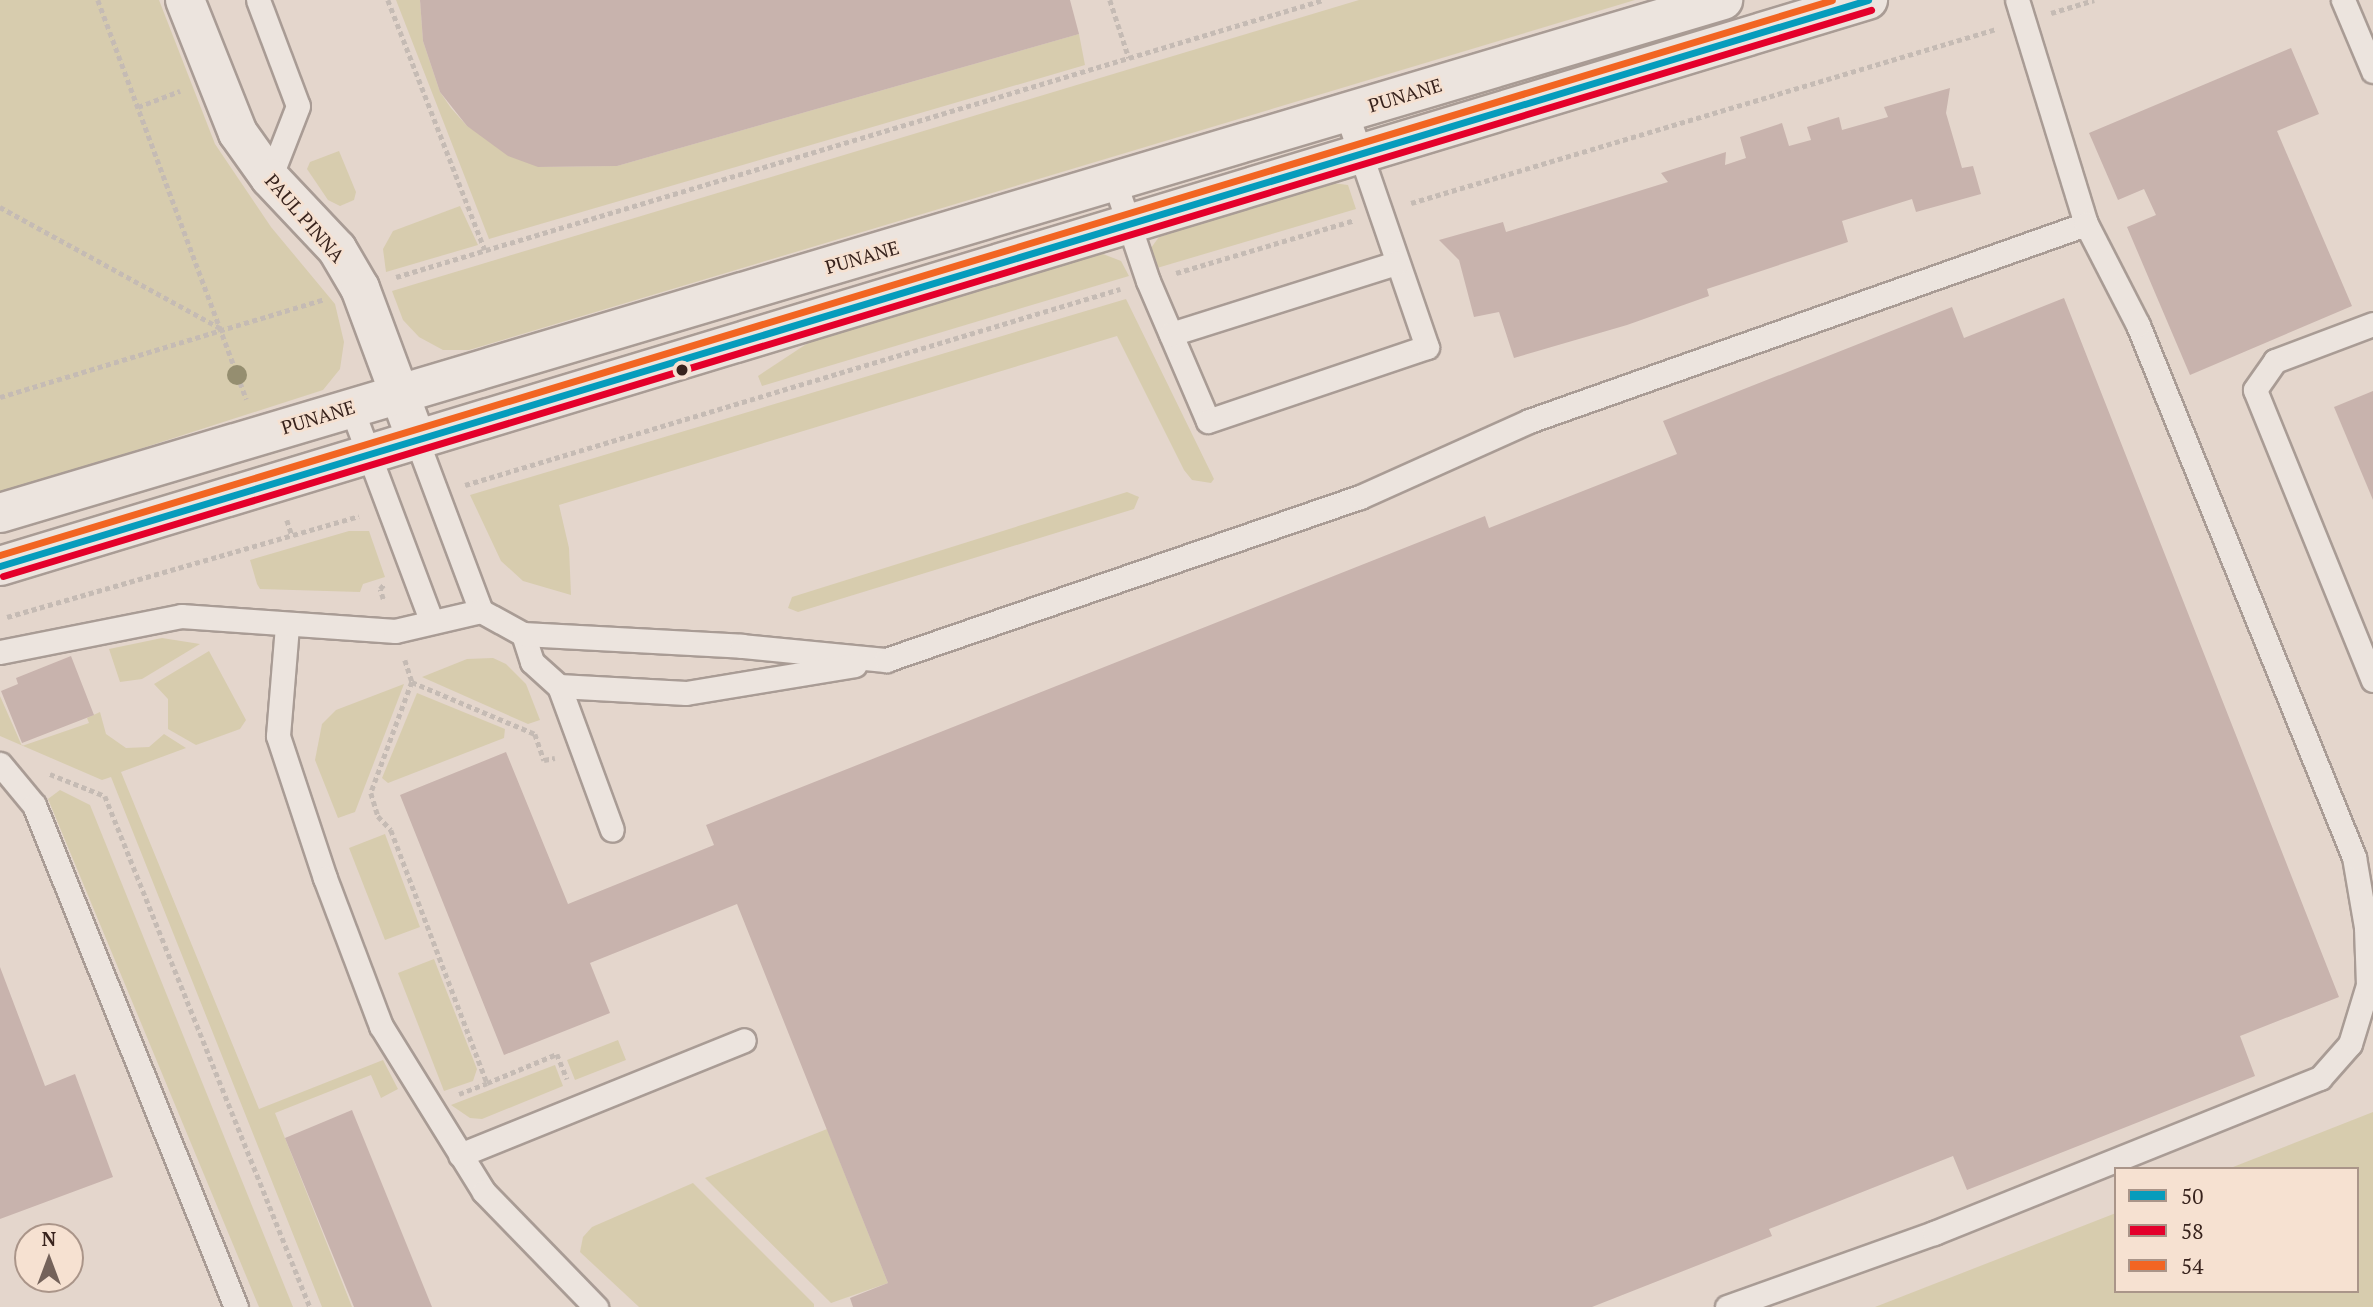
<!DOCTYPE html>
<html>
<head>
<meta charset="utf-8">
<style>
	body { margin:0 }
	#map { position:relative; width:2373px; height:1307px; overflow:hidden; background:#e4d6cc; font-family:"PT Serif",serif }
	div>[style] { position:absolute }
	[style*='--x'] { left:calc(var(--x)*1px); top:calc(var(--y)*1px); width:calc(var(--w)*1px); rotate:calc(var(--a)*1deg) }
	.green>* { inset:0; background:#d7ccae }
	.building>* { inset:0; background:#c8b3ad }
	.path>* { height:4.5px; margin-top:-2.25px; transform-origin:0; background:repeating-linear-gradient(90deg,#c5bbb4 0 5px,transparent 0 8.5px) }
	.roads { filter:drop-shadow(2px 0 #a99c95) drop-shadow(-2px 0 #a99c95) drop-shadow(0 2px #a99c95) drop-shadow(0 -2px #a99c95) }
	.lane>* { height:23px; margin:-11.5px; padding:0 11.5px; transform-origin:11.5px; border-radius:11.5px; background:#ece4de }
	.street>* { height:38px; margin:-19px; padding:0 19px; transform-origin:19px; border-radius:19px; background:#ece4de }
	.secondary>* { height:38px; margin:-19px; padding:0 19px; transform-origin:19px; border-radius:19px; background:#ece4de }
	.bus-1>* { height:7px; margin:-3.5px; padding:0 3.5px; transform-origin:3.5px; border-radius:3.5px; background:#069cbc }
	.bus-2>* { height:7px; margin:-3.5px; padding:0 3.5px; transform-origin:3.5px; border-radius:3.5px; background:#e4002b }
	.bus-3>* { height:7px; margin:-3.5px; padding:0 3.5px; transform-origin:3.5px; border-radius:3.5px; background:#f26522 }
	.trees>* { width:20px; height:20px; margin:-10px; border-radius:50%; background:#958e70 }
	.dots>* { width:19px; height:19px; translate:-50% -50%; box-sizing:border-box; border:4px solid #f6e1d1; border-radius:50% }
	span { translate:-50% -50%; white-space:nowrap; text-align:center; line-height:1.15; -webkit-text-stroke:5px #f6e1d1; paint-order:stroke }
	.street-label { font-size:19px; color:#38231d }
	.legend { position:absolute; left:2114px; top:1167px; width:245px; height:126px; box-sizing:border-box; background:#f6e1d1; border:2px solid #aa9589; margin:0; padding:9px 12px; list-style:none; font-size:21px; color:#38231d }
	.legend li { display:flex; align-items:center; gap:14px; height:35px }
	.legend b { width:35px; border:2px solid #aa9589 }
	.north { position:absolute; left:14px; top:1223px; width:70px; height:70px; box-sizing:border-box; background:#f6e1d1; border:2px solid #aa9589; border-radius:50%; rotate:0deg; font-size:19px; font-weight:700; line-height:28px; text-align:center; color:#38231d }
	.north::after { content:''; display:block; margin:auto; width:24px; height:32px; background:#74625a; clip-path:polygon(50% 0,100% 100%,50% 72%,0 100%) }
</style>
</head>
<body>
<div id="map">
	<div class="green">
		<div style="clip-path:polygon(0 0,159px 0,215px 144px,271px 227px,335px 304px,344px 342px,340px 369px,323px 390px,0 494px)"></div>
		<div style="clip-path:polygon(396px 0,420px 0,423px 41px,440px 92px,451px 108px,467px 126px,539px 167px,617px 166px,1079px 34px,1085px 65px,489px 239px)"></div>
		<div style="clip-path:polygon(1359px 0,1635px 0,469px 350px,443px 350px,419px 337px,403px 320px,392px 291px)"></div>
		<div style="clip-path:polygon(339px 151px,356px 192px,354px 200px,340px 206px,328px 200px,307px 169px,310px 162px)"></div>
		<div style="clip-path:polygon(1332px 183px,1348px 185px,1356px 209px,1157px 268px,1151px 248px,1159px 237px)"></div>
		<div style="clip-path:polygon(460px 206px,478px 245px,386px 272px,383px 249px,393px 231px)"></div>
		<div style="clip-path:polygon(1103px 254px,1121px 261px,1129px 276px,762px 386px,758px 376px,814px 339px,1027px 273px)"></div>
		<div style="clip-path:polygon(1126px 299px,1214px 479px,1211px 483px,1192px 480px,1184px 470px,1117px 336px,559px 505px,569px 548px,571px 595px,523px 581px,501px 561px,470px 495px)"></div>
		<div style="clip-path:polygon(1127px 492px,1139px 497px,1134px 509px,798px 612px,788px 608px,792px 597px)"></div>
		<div style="clip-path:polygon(349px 531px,369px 531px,385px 577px,363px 584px,360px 592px,260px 589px,257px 584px,250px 560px)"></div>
		<div style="clip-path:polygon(162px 638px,200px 644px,142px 679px,120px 682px,109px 649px)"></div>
		<div style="clip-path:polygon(209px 651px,246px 720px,240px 729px,196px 745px,168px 729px,168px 699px,154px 684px)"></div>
		<div style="clip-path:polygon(493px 658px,506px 664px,526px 684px,540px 720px,528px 724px,422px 677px,467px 659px)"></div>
		<div style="clip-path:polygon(404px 684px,355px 812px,338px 818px,315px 760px,322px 724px,336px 710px)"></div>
		<div style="clip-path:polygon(417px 693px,505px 729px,504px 738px,388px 783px,382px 778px)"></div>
		<div style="clip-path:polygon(0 696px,22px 746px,89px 723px,87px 718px,100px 712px,106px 734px,126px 748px,149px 747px,164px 734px,186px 748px,121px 772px,259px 1109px,383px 1060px,398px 1089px,381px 1098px,371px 1075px,275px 1113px,352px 1307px,322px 1307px,111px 777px,102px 780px,0 736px)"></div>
		<div style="clip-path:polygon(60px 790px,90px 805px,293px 1307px,259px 1307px,48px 799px)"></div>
		<div style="clip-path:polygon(385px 834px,420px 927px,385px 940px,349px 848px)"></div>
		<div style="clip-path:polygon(434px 959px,477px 1069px,473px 1081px,444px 1091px,398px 973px)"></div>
		<div style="clip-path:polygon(618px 1040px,626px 1060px,575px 1080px,567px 1060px)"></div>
		<div style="clip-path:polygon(555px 1065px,563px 1086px,482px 1119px,470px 1118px,451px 1105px)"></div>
		<div style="clip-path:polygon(2373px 1112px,2373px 1307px,1875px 1307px,2116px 1213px,2116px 1291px,2357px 1291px,2357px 1169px,2228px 1169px)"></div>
		<div style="clip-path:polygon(827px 1129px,888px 1283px,831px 1303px,705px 1178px)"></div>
		<div style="clip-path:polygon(693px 1183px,814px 1304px,814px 1307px,639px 1307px,580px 1252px,583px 1237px,592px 1227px)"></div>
	</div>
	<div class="building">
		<div style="clip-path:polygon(420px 0,1070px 0,1079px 34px,617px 166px,538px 167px,508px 156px,467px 126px,440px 92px,423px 41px)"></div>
		<div style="clip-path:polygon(2291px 48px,2319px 114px,2277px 131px,2352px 306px,2190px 375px,2127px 227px,2156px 215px,2144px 189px,2118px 200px,2089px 133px)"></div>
		<div style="clip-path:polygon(1950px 88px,1946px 113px,1962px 168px,1973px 166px,1981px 194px,1916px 212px,1912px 199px,1842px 221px,1848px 242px,1707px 289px,1709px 296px,1627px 325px,1514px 358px,1499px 312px,1474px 317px,1459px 260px,1439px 240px,1503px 222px,1506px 232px,1668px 182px,1661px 173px,1726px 152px,1725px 165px,1746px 158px,1740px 137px,1782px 123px,1789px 146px,1811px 140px,1807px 127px,1839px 117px,1842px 130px,1888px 117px,1884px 107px)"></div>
		<div style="clip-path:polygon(2064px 298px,2339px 997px,2240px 1036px,2255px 1076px,1967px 1190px,1953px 1156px,1769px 1229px,1772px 1236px,1592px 1307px,853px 1307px,850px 1298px,888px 1283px,737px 904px,590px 963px,610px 1013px,504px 1055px,400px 795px,506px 752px,568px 904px,714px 845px,706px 825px,1485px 516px,1489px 528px,1677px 454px,1663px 421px,1952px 307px,1964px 338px)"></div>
		<div style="clip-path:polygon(2373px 391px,2373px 500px,2334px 407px)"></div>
		<div style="clip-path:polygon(71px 656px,94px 715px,22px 743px,1px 691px,18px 684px,16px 678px)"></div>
		<div style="clip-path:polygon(0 967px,45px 1086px,75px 1074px,113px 1177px,0 1219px)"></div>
		<div style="clip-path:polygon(352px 1110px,432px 1307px,354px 1307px,285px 1138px)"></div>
	</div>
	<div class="path">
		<div style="--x:98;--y:0;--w:426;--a:69.6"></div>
		<div style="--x:388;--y:0;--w:268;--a:68.8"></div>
		<div style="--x:1110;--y:0;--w:61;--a:71.9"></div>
		<div style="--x:2051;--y:13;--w:45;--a:-16.8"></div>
		<div style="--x:138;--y:107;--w:45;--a:-20.9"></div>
		<div style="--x:1411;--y:203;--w:610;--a:-16.56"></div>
		<div style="--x:0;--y:207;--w:253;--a:28.8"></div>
		<div style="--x:1176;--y:273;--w:184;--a:-16.5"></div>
		<div style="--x:396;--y:277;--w:968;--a:-16.64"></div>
		<div style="--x:0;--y:397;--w:338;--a:-16.8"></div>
		<div style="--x:465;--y:485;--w:684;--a:-16.66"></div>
		<div style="--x:287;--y:520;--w:16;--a:72"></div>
		<div style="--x:383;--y:599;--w:10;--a:-107"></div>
		<div style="--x:380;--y:589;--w:8;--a:-50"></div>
		<div style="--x:7;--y:617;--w:366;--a:-16"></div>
		<div style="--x:405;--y:660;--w:23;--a:72"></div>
		<div style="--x:412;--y:682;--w:134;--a:22.9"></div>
		<div style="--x:535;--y:734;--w:28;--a:71"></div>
		<div style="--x:544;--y:760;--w:11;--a:-10"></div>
		<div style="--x:412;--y:682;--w:118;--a:110.3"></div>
		<div style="--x:371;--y:793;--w:24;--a:73"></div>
		<div style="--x:378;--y:816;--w:19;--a:47"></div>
		<div style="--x:391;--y:830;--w:271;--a:69.2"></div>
		<div style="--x:487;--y:1083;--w:76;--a:-22.5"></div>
		<div style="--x:557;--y:1054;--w:27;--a:68"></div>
		<div style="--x:50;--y:774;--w:59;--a:21.8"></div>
		<div style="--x:105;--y:796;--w:551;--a:68.14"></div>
		<div style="--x:459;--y:1094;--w:30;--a:-21"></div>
	</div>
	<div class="roads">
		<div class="lane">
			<div style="--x:258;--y:0;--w:113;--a:69.3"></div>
			<div style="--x:298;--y:106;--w:77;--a:111.3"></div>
			<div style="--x:2343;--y:0;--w:77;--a:67.1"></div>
			<div style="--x:1115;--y:183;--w:103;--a:71.4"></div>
			<div style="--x:1148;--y:281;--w:152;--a:66.8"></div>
			<div style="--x:1208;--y:421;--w:231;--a:-18.7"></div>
			<div style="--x:1427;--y:347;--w:249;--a:-109"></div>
			<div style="--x:2373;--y:324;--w:105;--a:159.3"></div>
			<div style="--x:2275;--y:361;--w:35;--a:125"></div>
			<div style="--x:2255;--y:390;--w:313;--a:67.9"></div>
			<div style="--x:1171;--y:334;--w:236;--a:-17.5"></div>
			<div style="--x:351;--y:407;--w:228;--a:69.4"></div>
			<div style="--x:417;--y:441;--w:182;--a:69.4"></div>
			<div style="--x:287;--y:626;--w:110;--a:94.7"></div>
			<div style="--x:278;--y:736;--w:150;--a:71.7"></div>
			<div style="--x:325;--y:878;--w:158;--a:69.3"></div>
			<div style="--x:381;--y:1026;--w:195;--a:58.2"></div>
			<div style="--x:484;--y:1192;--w:161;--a:45.8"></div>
			<div style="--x:523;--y:634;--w:29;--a:72"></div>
			<div style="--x:532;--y:662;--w:36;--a:42"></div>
			<div style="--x:559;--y:686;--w:153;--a:69.8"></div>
			<div style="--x:0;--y:652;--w:185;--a:-11.2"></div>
			<div style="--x:181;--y:616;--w:215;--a:4"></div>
			<div style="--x:395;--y:631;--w:88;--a:-13.1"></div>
			<div style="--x:481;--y:611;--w:48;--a:28.7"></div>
			<div style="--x:523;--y:634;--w:219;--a:3.1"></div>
			<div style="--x:742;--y:646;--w:145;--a:5.6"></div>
			<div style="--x:886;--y:660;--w:501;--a:-18.98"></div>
			<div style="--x:1360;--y:497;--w:185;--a:-24.2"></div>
			<div style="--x:1529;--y:421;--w:591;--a:-19.48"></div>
			<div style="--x:2086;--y:224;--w:234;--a:-107.1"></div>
			<div style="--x:559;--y:686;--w:127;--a:3.2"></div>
			<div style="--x:686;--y:693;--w:171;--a:-9.4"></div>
			<div style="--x:0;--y:764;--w:53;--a:50.3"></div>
			<div style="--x:34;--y:805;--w:541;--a:68.08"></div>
			<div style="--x:460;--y:1155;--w:306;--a:-22"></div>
			<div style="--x:1727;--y:1307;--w:220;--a:-19.7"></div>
			<div style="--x:1934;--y:1233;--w:416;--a:-21.9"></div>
			<div style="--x:2320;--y:1078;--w:45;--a:-48.6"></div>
			<div style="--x:2350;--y:1044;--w:62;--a:-73"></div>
			<div style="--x:2368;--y:985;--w:58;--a:-92"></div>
			<div style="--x:2366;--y:927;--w:71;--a:-99.7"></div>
			<div style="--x:2354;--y:857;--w:574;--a:-112.1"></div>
			<div style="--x:2138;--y:325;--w:114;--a:-117.2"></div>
		</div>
		<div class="street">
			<div style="--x:185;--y:0;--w:143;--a:68.3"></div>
			<div style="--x:238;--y:133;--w:55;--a:54.6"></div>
			<div style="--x:270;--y:178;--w:98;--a:46.7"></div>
			<div style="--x:337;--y:249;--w:45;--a:59.5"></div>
			<div style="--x:360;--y:288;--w:163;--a:69.6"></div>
		</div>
		<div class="secondary">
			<div style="--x:0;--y:513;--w:1798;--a:-16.58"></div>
			<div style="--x:0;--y:566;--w:1952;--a:-16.86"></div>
		</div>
	</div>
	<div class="bus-1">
		<div style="--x:0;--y:566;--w:1952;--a:-16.86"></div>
	</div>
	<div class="bus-2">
		<div style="--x:3;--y:576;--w:1952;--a:-16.86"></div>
	</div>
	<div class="bus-3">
		<div style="--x:0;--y:555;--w:1914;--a:-16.85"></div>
	</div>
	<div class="trees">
		<div style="left:237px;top:375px"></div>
	</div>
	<div class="dots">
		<div style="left:682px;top:370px;background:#38231d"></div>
	</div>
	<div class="street-label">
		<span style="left:1405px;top:95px;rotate:-17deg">PUNANE</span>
		<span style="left:305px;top:218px;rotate:49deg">PAUL PINNA</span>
		<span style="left:862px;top:257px;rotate:-16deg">PUNANE</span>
		<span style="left:318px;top:417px;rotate:-17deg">PUNANE</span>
	</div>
	<ul class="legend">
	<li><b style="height:9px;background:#069cbc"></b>50</li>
	<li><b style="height:9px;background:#e4002b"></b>58</li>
	<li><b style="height:9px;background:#f26522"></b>54</li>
	</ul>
	<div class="north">N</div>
</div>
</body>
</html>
